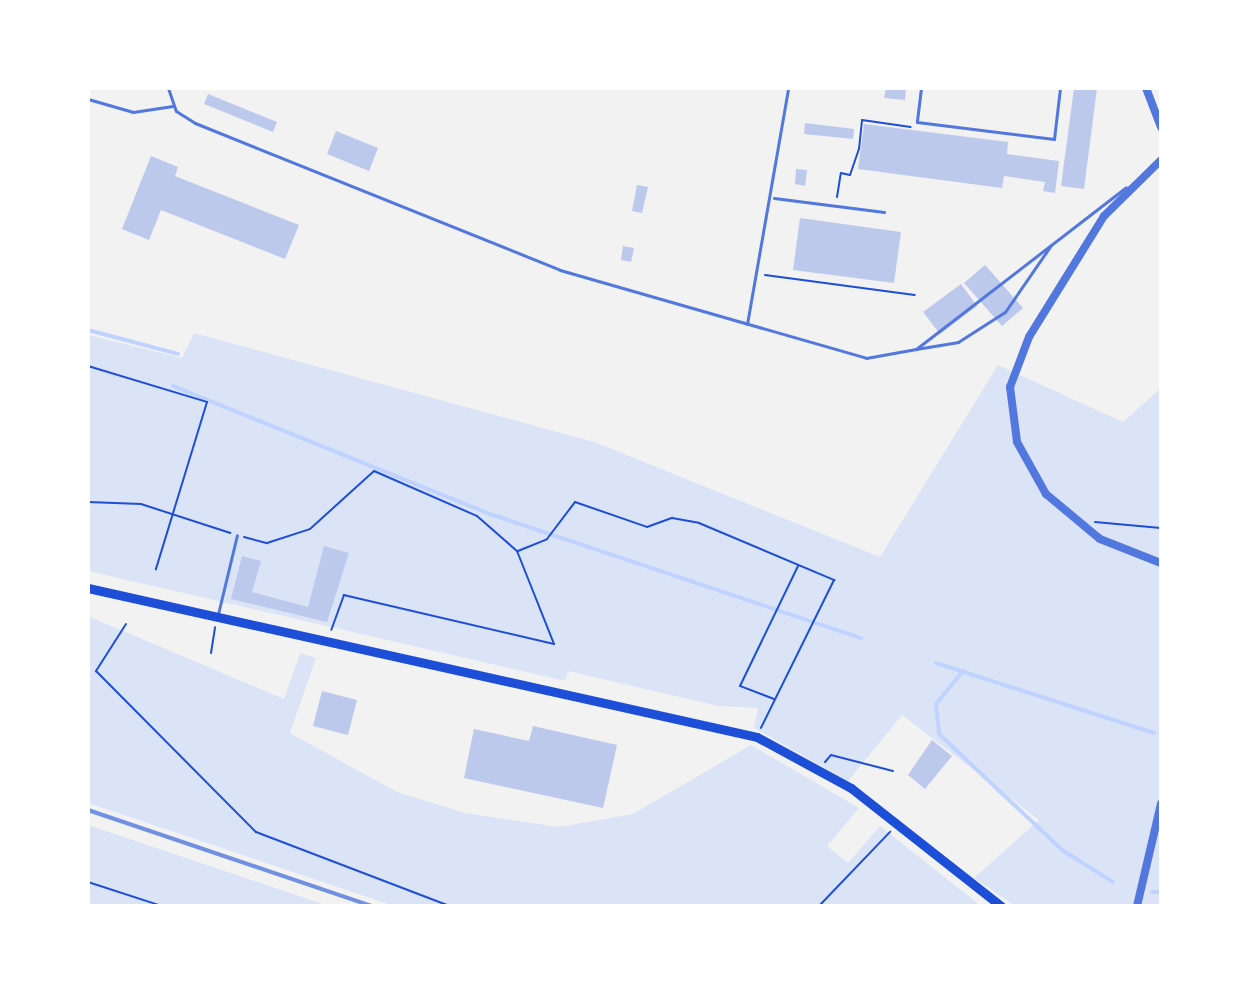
<!DOCTYPE html>
<html>
<head>
<meta charset="utf-8">
<style>
	body { margin:0 }
	#map { position:relative; width:1249px; height:994px; overflow:hidden; background:#f2f2f2; font-family:"Libre Baskerville",serif }
	div>[style] { position:absolute }
	[style*='--x'] { left:calc(var(--x)*1px); top:calc(var(--y)*1px); width:calc(var(--w)*1px); rotate:calc(var(--a)*1deg) }
	.green>* { inset:0; background:#dbe4f7 }
	.stream>* { height:4px; margin:-2px; padding:0 2px; transform-origin:2px; border-radius:2px; background:#bfd3fe }
	.building>* { inset:0; background:#bdc9ec }
	.path>* { height:2px; margin:-1px; padding:0 1px; transform-origin:1px; border-radius:1px; background:#1d4ed8 }
	.service>* { height:3px; margin:-1.5px; padding:0 1.5px; transform-origin:1.5px; border-radius:1.5px; background:#5277de }
	.tertiary>* { height:8px; margin:-4px; padding:0 4px; transform-origin:4px; border-radius:4px; background:#5277de }
	.secondary>* { height:9px; margin:-4.5px; padding:0 4.5px; transform-origin:4.5px; border-radius:4.5px; background:#1d4ed8 }
	.rail>* { height:4px; margin:-2px; padding:0 2px; transform-origin:2px; border-radius:2px; background:#7290e2 }
	span { translate:-50% -50%; white-space:nowrap; text-align:center; line-height:1.15; -webkit-text-stroke:7px #fff; paint-order:stroke }
	.frame { position:absolute; inset:0; border:90px solid #fff; pointer-events:none }
</style>
</head>
<body>
<div id="map">
	<div class="green">
		<div style="clip-path:polygon(194px 333px,594px 442px,880px 557px,998px 365px,1123px 422px,1161px 388px,1161px 906px,1015px 906px,974px 878px,1039px 820px,902px 715px,848px 781px,754px 728px,758px 708px,718px 706px,568px 671px,565px 681px,88px 571px,88px 335px,182px 358px)"></div>
		<div style="clip-path:polygon(88px 616px,284px 699px,300px 653px,316px 658px,290px 733px,397px 792px,465px 813px,559px 827px,633px 814px,751px 745px,859px 808px,827px 846px,848px 863px,880px 826px,981px 906px,394px 906px,88px 803px)"></div>
		<div style="clip-path:polygon(88px 825px,329px 906px,88px 906px)"></div>
	</div>
	<div class="stream">
		<div style="--x:88;--y:330;--w:93;--a:14.9"></div>
		<div style="--x:173;--y:386;--w:345;--a:22"></div>
		<div style="--x:493;--y:515;--w:388;--a:18.5"></div>
		<div style="--x:936;--y:663;--w:229;--a:17.8"></div>
		<div style="--x:963;--y:671;--w:43;--a:129.3"></div>
		<div style="--x:936;--y:704;--w:30;--a:84"></div>
		<div style="--x:939;--y:734;--w:169;--a:43.3"></div>
		<div style="--x:1062;--y:850;--w:60;--a:32.1"></div>
		<div style="--x:1152;--y:892;--w:9;--a:0"></div>
	</div>
	<div class="building">
		<div style="clip-path:polygon(886px 88px,906px 88px,905px 100px,884px 98px)"></div>
		<div style="clip-path:polygon(1074px 88px,1097px 88px,1084px 189px,1061px 186px)"></div>
		<div style="clip-path:polygon(208px 94px,277px 122px,273px 132px,204px 104px)"></div>
		<div style="clip-path:polygon(805px 123px,854px 129px,853px 139px,804px 134px)"></div>
		<div style="clip-path:polygon(864px 124px,1008px 142px,1007px 154px,1059px 161px,1055px 193px,1043px 191px,1045px 182px,1004px 176px,1002px 188px,858px 169px)"></div>
		<div style="clip-path:polygon(336px 131px,378px 148px,369px 171px,327px 154px)"></div>
		<div style="clip-path:polygon(151px 156px,178px 167px,175px 176px,299px 225px,285px 259px,161px 210px,149px 240px,122px 229px)"></div>
		<div style="clip-path:polygon(796px 169px,807px 170px,805px 186px,795px 184px)"></div>
		<div style="clip-path:polygon(637px 185px,648px 187px,642px 213px,632px 211px)"></div>
		<div style="clip-path:polygon(800px 218px,901px 232px,894px 283px,793px 270px)"></div>
		<div style="clip-path:polygon(623px 246px,634px 248px,631px 262px,621px 260px)"></div>
		<div style="clip-path:polygon(985px 265px,1023px 308px,1002px 326px,964px 283px)"></div>
		<div style="clip-path:polygon(961px 284px,977px 306px,940px 334px,923px 312px)"></div>
		<div style="clip-path:polygon(324px 546px,349px 553px,327px 622px,231px 599px,242px 556px,261px 561px,252px 592px,308px 607px)"></div>
		<div style="clip-path:polygon(322px 691px,357px 700px,348px 735px,313px 726px)"></div>
		<div style="clip-path:polygon(533px 726px,617px 745px,603px 808px,464px 778px,474px 729px,529px 741px)"></div>
		<div style="clip-path:polygon(932px 740px,952px 756px,925px 789px,908px 775px)"></div>
	</div>
	<div class="path">
		<div style="--x:837;--y:197;--w:24;--a:-81"></div>
		<div style="--x:841;--y:173;--w:9;--a:13"></div>
		<div style="--x:850;--y:175;--w:28;--a:-71"></div>
		<div style="--x:859;--y:149;--w:29;--a:-84"></div>
		<div style="--x:862;--y:120;--w:49;--a:8.3"></div>
		<div style="--x:765;--y:275;--w:151;--a:7.6"></div>
		<div style="--x:88;--y:366;--w:124;--a:16.8"></div>
		<div style="--x:207;--y:402;--w:175;--a:107"></div>
		<div style="--x:88;--y:502;--w:53;--a:2.2"></div>
		<div style="--x:141;--y:504;--w:94;--a:18"></div>
		<div style="--x:1095;--y:522;--w:66;--a:5.2"></div>
		<div style="--x:244;--y:537;--w:24;--a:15"></div>
		<div style="--x:267;--y:543;--w:45;--a:-18"></div>
		<div style="--x:310;--y:529;--w:86;--a:-42.2"></div>
		<div style="--x:374;--y:471;--w:112;--a:23.6"></div>
		<div style="--x:477;--y:516;--w:53;--a:41.2"></div>
		<div style="--x:517;--y:551;--w:100;--a:68.3"></div>
		<div style="--x:554;--y:644;--w:216;--a:-166.9"></div>
		<div style="--x:344;--y:595;--w:37;--a:110"></div>
		<div style="--x:518;--y:551;--w:31;--a:-22"></div>
		<div style="--x:547;--y:539;--w:46;--a:-52.9"></div>
		<div style="--x:575;--y:502;--w:76;--a:19.1"></div>
		<div style="--x:647;--y:527;--w:27;--a:-20"></div>
		<div style="--x:672;--y:518;--w:27;--a:10"></div>
		<div style="--x:699;--y:523;--w:147;--a:22.9"></div>
		<div style="--x:834;--y:580;--w:165;--a:116.3"></div>
		<div style="--x:126;--y:624;--w:56;--a:122.6"></div>
		<div style="--x:96;--y:671;--w:227;--a:45.2"></div>
		<div style="--x:256;--y:832;--w:208;--a:20.9"></div>
		<div style="--x:211;--y:653;--w:26;--a:-81"></div>
		<div style="--x:774;--y:699;--w:36;--a:-159"></div>
		<div style="--x:740;--y:686;--w:133;--a:-64.2"></div>
		<div style="--x:825;--y:762;--w:9;--a:-49"></div>
		<div style="--x:831;--y:755;--w:64;--a:14.5"></div>
		<div style="--x:88;--y:882;--w:78;--a:18"></div>
		<div style="--x:819;--y:906;--w:103;--a:-46.2"></div>
	</div>
	<div class="service">
		<div style="--x:168;--y:88;--w:24;--a:71"></div>
		<div style="--x:176;--y:111;--w:22;--a:32"></div>
		<div style="--x:195;--y:123;--w:393;--a:21.9"></div>
		<div style="--x:560;--y:270;--w:318;--a:16"></div>
		<div style="--x:866;--y:358;--w:51;--a:-10.2"></div>
		<div style="--x:916;--y:349;--w:265;--a:-37.6"></div>
		<div style="--x:921;--y:88;--w:34;--a:97"></div>
		<div style="--x:917;--y:122;--w:138;--a:7.1"></div>
		<div style="--x:1054;--y:139;--w:51;--a:-83.3"></div>
		<div style="--x:88;--y:99;--w:47;--a:16.1"></div>
		<div style="--x:133;--y:112;--w:40;--a:-8.5"></div>
		<div style="--x:774;--y:198;--w:111;--a:7.3"></div>
		<div style="--x:747;--y:324;--w:240;--a:-80.1"></div>
		<div style="--x:916;--y:349;--w:43;--a:-9.5"></div>
		<div style="--x:958;--y:342;--w:56;--a:-32.6"></div>
		<div style="--x:1005;--y:312;--w:81;--a:-55.5"></div>
		<div style="--x:218;--y:614;--w:81;--a:-76.5"></div>
	</div>
	<div class="tertiary">
		<div style="--x:1146;--y:88;--w:42;--a:69"></div>
		<div style="--x:1161;--y:160;--w:80;--a:135.5"></div>
		<div style="--x:1104;--y:216;--w:142;--a:121.8"></div>
		<div style="--x:1029;--y:337;--w:53;--a:110.8"></div>
		<div style="--x:1010;--y:387;--w:55;--a:82.7"></div>
		<div style="--x:1017;--y:442;--w:60;--a:60.9"></div>
		<div style="--x:1046;--y:494;--w:70;--a:39.8"></div>
		<div style="--x:1100;--y:539;--w:66;--a:21.5"></div>
		<div style="--x:1137;--y:906;--w:105;--a:-76.8"></div>
	</div>
	<div class="secondary">
		<div style="--x:88;--y:588;--w:685;--a:12.56"></div>
		<div style="--x:757;--y:737;--w:107;--a:28.5"></div>
		<div style="--x:851;--y:788;--w:191;--a:38.2"></div>
	</div>
	<div class="rail">
		<div style="--x:88;--y:810;--w:299;--a:18.7"></div>
	</div>
	<div class="frame"></div>
</div>
</body>
</html>
